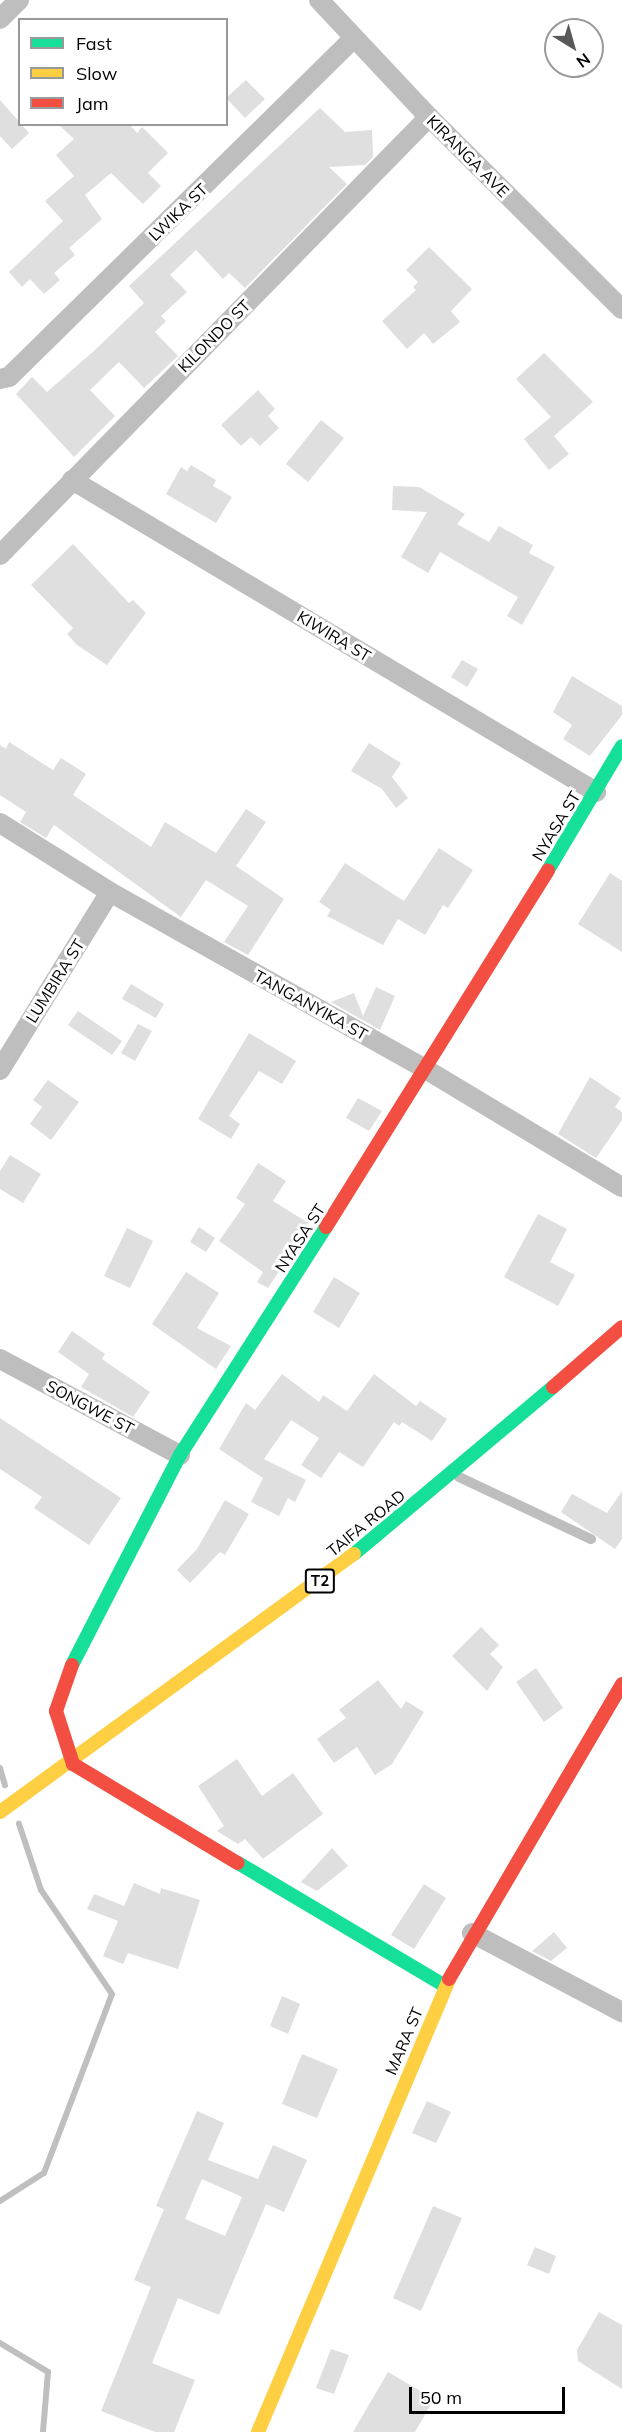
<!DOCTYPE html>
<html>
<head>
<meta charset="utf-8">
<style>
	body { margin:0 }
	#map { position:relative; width:622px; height:2432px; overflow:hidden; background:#fff; font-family:Mulish,sans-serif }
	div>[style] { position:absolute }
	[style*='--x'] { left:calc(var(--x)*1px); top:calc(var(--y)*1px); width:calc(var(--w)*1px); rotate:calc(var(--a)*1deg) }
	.stream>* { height:6px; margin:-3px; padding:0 3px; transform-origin:3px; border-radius:3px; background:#bfbfbf }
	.building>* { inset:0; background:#dfdfdf }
	.lane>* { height:10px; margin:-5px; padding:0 5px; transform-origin:5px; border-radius:5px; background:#bebebe }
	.street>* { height:20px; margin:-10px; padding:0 10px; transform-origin:10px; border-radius:10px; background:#bebebe }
	.fast>* { height:14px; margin:-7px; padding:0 7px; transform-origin:7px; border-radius:7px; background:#16e098 }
	.slow>* { height:14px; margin:-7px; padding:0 7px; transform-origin:7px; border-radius:7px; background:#ffcf43 }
	.jam>* { height:14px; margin:-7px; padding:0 7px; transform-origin:7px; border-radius:7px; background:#f24e42 }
	span { translate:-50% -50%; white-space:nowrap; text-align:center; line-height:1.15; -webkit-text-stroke:6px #fff; paint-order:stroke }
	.shield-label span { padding:2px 4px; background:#fff; border:2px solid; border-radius:4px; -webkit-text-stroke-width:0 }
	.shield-label { font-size:15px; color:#000; font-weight:700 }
	.street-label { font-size:16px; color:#000 }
	.legend { position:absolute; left:18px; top:18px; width:210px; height:108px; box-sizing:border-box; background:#fff; border:2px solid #999; margin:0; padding:8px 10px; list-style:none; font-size:18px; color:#000 }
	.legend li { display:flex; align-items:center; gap:12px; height:30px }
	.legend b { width:30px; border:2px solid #999 }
	.north { position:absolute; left:544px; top:18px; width:60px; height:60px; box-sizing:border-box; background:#fff; border:2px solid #999; border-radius:50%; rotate:143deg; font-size:16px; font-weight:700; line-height:24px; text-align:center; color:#000 }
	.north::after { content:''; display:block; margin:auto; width:21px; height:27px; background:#595959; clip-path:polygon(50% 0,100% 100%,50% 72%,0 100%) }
	.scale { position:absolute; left:409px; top:2387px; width:156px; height:27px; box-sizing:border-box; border:3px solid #000; border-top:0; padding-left:8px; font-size:18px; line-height:21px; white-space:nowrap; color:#000; -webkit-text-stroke:4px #fff; paint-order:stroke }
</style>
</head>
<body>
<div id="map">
	<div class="stream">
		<div style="--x:0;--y:1768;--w:18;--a:74"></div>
		<div style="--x:0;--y:2201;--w:52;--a:-32.5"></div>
		<div style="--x:44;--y:2173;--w:191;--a:-69.2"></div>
		<div style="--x:112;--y:1994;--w:126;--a:-124.3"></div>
		<div style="--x:41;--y:1890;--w:70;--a:-108.4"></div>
		<div style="--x:0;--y:2343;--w:56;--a:31.1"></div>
		<div style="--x:48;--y:2372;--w:60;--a:94.8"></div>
	</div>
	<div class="building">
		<div style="clip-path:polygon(246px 80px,265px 99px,245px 118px,226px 98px)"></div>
		<div style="clip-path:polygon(0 100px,29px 133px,12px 149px,0 136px)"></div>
		<div style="clip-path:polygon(320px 108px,345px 132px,372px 130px,373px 157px,365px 165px,329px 167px,347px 184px,245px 288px,229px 273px,223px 279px,196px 250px,170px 275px,187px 292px,161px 316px,166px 321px,155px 332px,178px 356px,144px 388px,119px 362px,90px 390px,115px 416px,74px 457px,16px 394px,32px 377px,47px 392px,96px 349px,144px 303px,129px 286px)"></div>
		<div style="clip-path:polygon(58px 124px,129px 124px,137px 133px,142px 127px,168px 153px,148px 173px,161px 186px,143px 204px,111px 173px,85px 195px,102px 219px,69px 248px,75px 255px,54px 273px,60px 280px,44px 294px,30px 279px,22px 287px,9px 272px,63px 221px,45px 201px,74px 176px,56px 155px,74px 139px)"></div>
		<div style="clip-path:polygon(429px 247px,472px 289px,451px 311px,460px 322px,433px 344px,424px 333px,407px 349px,382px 321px,416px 290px,413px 287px,418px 282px,406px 270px)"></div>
		<div style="clip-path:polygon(544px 353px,593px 402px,554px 436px,569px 454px,549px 470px,524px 439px,551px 417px,516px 379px)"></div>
		<div style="clip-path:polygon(258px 390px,275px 409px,268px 416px,279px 428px,260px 446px,251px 437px,241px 446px,221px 425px)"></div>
		<div style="clip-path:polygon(321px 420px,344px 438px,308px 482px,286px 464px)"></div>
		<div style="clip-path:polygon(191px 465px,216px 480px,213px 486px,232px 497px,216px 523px,166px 494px,181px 467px,187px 471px)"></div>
		<div style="clip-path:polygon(393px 486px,419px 487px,465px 514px,457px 524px,489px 542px,499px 526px,533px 545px,529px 553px,555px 567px,522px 625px,507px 616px,518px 597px,440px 552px,428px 573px,401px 557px,427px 512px,392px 510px)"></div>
		<div style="clip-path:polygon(73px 544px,129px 603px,133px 600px,146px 613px,107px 665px,77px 645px,67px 634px,73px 628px,31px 585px)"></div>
		<div style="clip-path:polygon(462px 660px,478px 669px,467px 687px,451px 677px)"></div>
		<div style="clip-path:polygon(572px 676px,622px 706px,622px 715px,590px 756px,563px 739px,572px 725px,553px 712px)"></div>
		<div style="clip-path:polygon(9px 742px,53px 770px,61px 758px,86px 774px,73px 795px,151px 847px,165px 822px,216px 853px,246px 809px,266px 822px,236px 866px,284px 899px,248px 955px,224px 942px,248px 906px,206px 880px,181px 917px,54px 825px,46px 838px,20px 822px,26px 812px,0 795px,0 745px,6px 749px)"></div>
		<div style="clip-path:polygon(369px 743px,401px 763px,392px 777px,408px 798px,396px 808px,382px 789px,351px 771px)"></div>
		<div style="clip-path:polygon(439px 848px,473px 870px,448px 908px,443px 905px,425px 935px,398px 919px,383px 945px,327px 916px,331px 910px,319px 902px,345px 863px,404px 901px)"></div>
		<div style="clip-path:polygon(610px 873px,622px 881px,622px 952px,578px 924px)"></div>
		<div style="clip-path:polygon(131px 984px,164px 1004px,156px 1018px,122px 999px)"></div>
		<div style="clip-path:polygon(376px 987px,395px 996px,380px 1030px,331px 1002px,354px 993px,363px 1016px)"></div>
		<div style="clip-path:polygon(78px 1011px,122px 1041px,112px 1055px,68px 1025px)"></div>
		<div style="clip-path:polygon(138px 1024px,152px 1031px,135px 1061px,121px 1053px)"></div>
		<div style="clip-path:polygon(249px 1033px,296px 1061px,282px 1084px,259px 1071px,229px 1116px,240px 1124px,231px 1139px,198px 1119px)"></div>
		<div style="clip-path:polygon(590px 1077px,621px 1098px,615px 1107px,622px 1112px,622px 1120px,596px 1158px,558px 1134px)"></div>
		<div style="clip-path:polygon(48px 1080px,79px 1102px,51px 1140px,30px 1124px,42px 1107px,33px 1100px)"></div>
		<div style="clip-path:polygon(358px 1098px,382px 1111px,369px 1131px,346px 1118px)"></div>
		<div style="clip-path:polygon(10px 1155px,41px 1174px,23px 1203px,0 1189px,0 1171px)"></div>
		<div style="clip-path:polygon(258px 1163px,286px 1181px,273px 1201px,310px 1224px,268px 1288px,257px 1282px,263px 1272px,219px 1241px,245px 1204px,236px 1198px)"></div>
		<div style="clip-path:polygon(538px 1214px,567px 1229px,550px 1262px,575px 1275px,558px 1306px,504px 1277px)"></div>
		<div style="clip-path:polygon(199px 1227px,215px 1238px,206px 1252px,190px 1242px)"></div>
		<div style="clip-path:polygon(127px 1228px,153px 1241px,130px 1288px,104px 1276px)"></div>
		<div style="clip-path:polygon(186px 1272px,219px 1293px,197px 1328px,231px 1346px,216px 1369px,152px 1324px)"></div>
		<div style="clip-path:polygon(334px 1277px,360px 1293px,339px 1328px,313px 1312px)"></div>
		<div style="clip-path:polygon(72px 1331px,105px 1354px,102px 1359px,150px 1392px,133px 1417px,81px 1387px,89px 1374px,58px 1352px)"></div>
		<div style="clip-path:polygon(282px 1374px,319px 1402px,323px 1395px,347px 1411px,374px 1374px,416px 1406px,420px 1401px,447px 1419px,432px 1441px,402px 1422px,399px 1426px,394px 1422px,363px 1467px,339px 1452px,321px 1478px,301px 1465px,319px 1438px,291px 1420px,264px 1459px,306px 1480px,295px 1502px,288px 1498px,279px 1516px,251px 1502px,263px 1478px,219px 1449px,246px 1403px,255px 1410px)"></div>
		<div style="clip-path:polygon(0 1418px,121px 1498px,89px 1545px,34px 1508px,42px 1497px,0 1469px)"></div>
		<div style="clip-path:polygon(622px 1491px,622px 1539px,615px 1549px,561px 1512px,572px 1494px,607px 1513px)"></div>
		<div style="clip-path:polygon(225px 1500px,249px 1514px,225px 1555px,220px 1552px,190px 1583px,177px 1570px,197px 1549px)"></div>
		<div style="clip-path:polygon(481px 1627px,499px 1645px,490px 1654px,503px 1667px,487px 1691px,452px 1656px)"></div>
		<div style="clip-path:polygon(536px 1668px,563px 1708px,544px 1722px,516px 1682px)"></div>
		<div style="clip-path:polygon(378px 1680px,401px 1709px,406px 1701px,424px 1712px,392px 1764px,375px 1775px,357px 1747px,334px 1763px,317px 1739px,346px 1718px,339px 1710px)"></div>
		<div style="clip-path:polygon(237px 1759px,262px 1796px,293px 1773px,323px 1814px,263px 1859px,245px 1839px,238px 1844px,217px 1831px,224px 1826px,198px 1786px)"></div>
		<div style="clip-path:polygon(332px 1848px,348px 1866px,317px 1891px,301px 1882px)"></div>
		<div style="clip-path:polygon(134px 1883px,160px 1894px,161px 1888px,200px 1900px,178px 1969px,128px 1953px,123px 1964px,103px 1956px,118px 1921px,87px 1909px,94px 1894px,124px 1906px)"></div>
		<div style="clip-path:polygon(424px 1884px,446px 1898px,414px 1949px,391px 1935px)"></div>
		<div style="clip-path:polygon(554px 1932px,567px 1948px,551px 1961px,532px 1951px)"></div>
		<div style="clip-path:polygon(282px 1996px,300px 2004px,288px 2034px,270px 2026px)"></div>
		<div style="clip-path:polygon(302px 2054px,338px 2069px,317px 2118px,282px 2104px)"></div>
		<div style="clip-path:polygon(427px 2101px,451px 2112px,436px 2143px,412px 2133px)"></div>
		<div style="clip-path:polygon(evenodd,197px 2111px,224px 2123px,208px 2160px,258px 2179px,273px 2145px,307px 2160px,284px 2212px,266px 2204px,219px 2315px,178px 2298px,152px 2363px,195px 2380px,174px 2432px,155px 2432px,101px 2411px,151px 2287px,134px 2280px,164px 2209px,156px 2206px,197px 2111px,202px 2179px,242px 2197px,225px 2236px,185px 2219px,202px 2179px)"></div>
		<div style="clip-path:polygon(433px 2206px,462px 2218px,421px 2311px,393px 2298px)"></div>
		<div style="clip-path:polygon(535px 2247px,556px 2256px,549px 2274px,527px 2265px)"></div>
		<div style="clip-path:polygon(599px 2312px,622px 2325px,622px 2389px,578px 2361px,577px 2350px)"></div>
		<div style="clip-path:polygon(331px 2349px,349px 2355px,334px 2394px,316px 2388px)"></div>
		<div style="clip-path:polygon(388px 2372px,434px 2399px,415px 2432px,353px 2432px)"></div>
	</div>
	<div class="lane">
		<div style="--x:459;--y:1477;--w:146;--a:25.2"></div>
	</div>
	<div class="street">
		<div style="--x:319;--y:0;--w:161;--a:46.8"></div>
		<div style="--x:429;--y:117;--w:272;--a:44.9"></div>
		<div style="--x:0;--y:19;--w:27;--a:-45"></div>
		<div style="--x:0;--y:379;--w:9;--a:-13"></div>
		<div style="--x:9;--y:377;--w:482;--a:-44.5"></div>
		<div style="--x:72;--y:480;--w:610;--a:30.77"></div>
		<div style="--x:0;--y:555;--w:613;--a:-45.59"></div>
		<div style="--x:0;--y:823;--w:130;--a:32.1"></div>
		<div style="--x:110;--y:892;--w:364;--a:29.3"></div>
		<div style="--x:427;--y:1070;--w:227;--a:31"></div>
		<div style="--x:0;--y:1070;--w:209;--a:-58.3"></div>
		<div style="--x:0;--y:1359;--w:204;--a:28.1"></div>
		<div style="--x:472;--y:1933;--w:170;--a:27.8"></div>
	</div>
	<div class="fast">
		<div style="--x:548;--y:870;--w:144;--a:-59.2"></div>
		<div style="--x:354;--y:1554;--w:260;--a:-40"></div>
		<div style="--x:72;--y:1665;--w:236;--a:-62.8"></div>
		<div style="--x:180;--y:1455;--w:271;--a:-57.4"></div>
		<div style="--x:238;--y:1863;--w:241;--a:30.7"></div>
	</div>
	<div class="slow">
		<div style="--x:0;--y:1812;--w:438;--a:-36.1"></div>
		<div style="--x:258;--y:2432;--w:492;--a:-67.1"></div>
	</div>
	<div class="jam">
		<div style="--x:326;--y:1227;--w:420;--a:-58.1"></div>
		<div style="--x:553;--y:1387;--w:91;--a:-41"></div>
		<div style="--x:72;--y:1665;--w:49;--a:109.2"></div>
		<div style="--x:56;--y:1711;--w:56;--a:72.2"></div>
		<div style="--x:73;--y:1764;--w:192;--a:31"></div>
		<div style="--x:449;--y:1979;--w:342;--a:-59.6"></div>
	</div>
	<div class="shield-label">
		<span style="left:320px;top:1581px">T2</span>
	</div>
	<div class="street-label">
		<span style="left:468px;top:156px;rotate:45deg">KIRANGA AVE</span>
		<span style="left:178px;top:212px;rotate:-44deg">LWIKA ST</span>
		<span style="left:214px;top:336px;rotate:-45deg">KILONDO ST</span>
		<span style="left:334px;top:636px;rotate:31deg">KIWIRA ST</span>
		<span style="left:556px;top:826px;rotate:-59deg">NYASA ST</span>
		<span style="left:55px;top:981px;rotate:-58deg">LUMBIRA ST</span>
		<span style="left:311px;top:1005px;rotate:29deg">TANGANYIKA ST</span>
		<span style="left:300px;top:1238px;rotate:-57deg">NYASA ST</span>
		<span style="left:90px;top:1407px;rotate:28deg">SONGWE ST</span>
		<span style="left:366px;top:1523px;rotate:-39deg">TAIFA ROAD</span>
		<span style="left:404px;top:2041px;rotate:-67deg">MARA ST</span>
	</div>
	<ul class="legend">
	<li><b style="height:8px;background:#16e098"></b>Fast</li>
	<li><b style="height:8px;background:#ffcf43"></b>Slow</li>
	<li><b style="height:8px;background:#f24e42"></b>Jam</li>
	</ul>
	<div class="north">N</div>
	<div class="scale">50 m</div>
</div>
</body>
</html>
